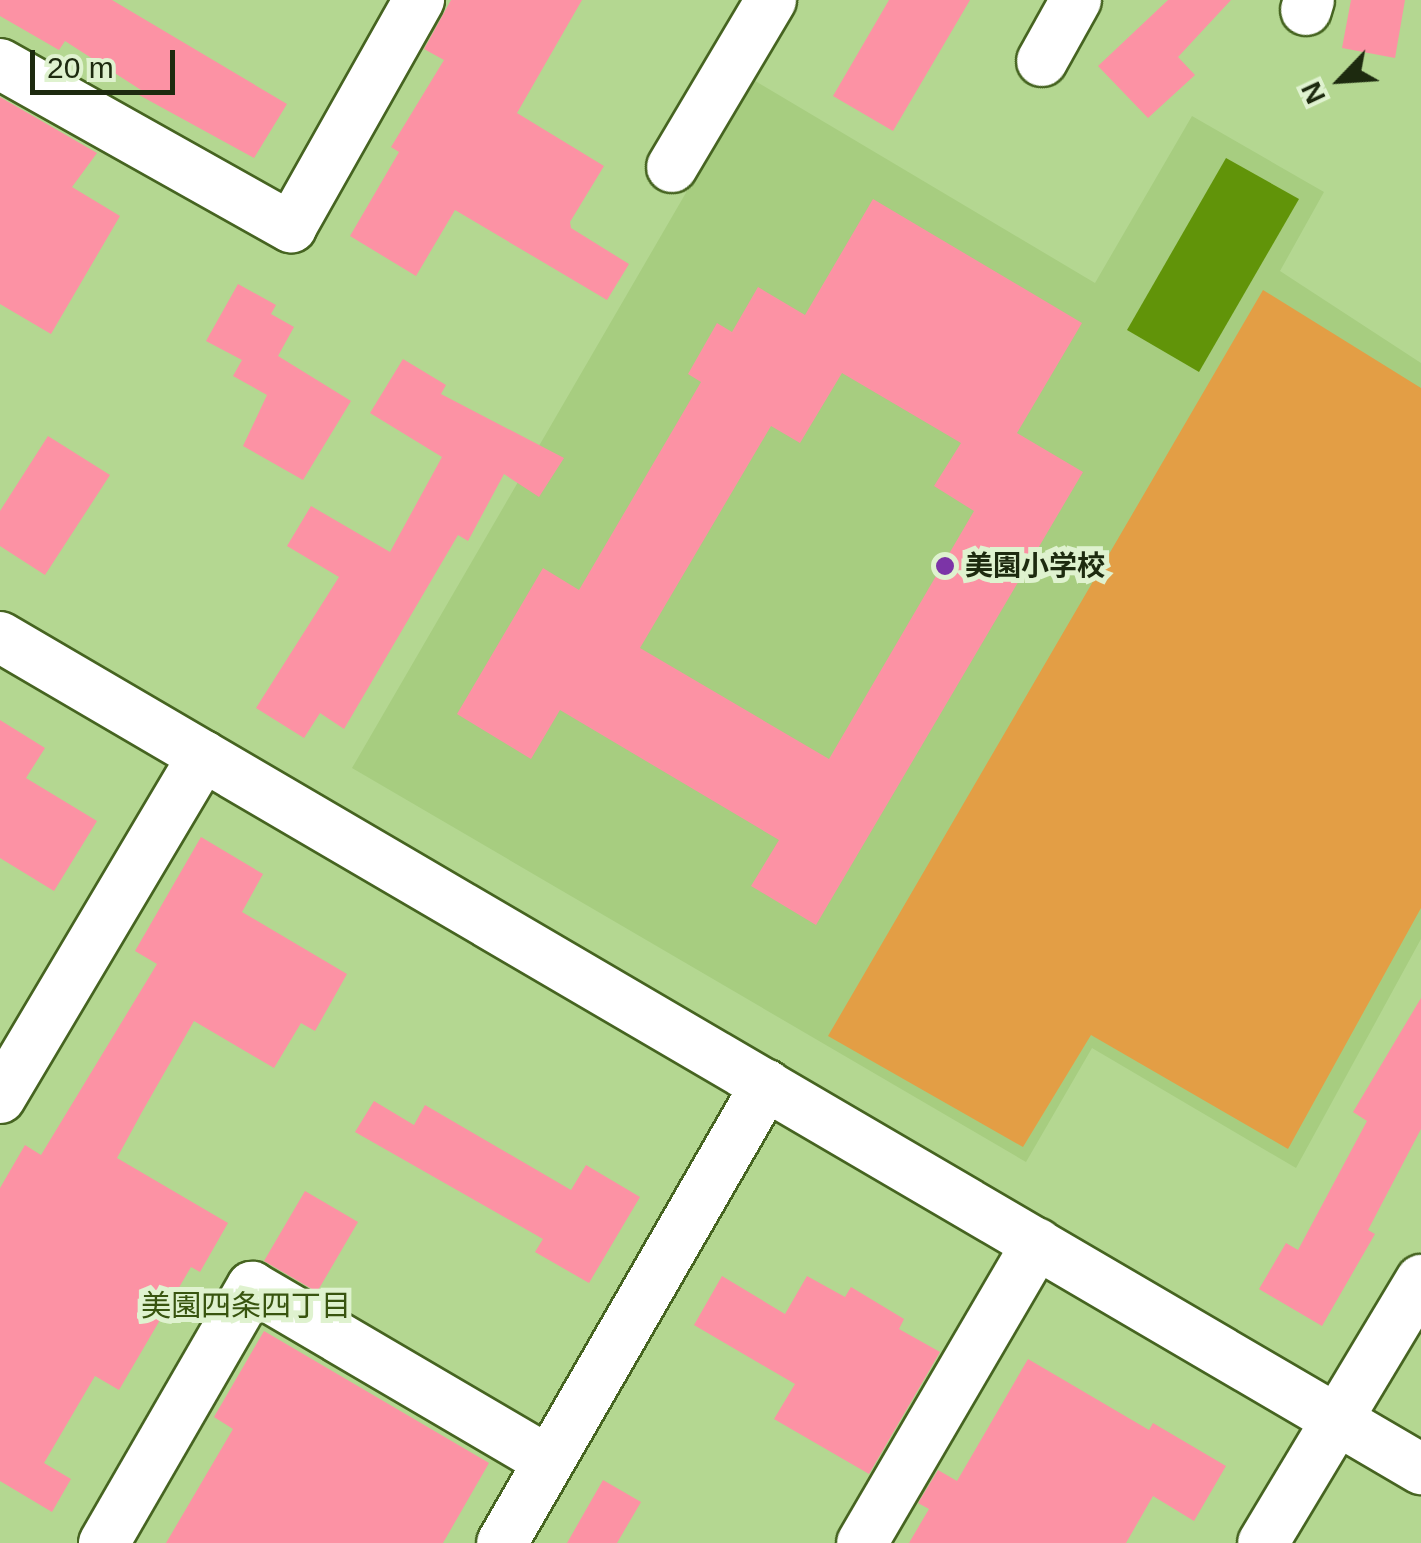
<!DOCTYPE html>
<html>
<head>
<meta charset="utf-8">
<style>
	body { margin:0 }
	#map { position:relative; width:1421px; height:1543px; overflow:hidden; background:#b4d791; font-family:Helvetica,"Noto Sans JP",sans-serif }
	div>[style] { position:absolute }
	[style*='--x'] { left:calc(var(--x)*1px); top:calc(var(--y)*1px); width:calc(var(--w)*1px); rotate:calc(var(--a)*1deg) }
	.built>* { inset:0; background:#a7cd80 }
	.green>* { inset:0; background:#e39e45 }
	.water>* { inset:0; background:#619409 }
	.building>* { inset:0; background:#fc92a4 }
	.roads { filter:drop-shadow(2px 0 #466421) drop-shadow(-2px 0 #466421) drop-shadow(0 2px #466421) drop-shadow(0 -2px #466421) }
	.minor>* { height:50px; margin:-25px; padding:0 25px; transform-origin:25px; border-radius:25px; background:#fff }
	.dots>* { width:28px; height:28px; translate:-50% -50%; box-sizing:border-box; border:5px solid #dff2cf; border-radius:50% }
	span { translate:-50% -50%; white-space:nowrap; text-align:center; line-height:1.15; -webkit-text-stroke:10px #dff2cf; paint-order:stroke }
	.poi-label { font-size:28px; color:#1d2a0f; font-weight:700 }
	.left { translate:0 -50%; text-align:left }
	.neighbourhood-label { font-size:30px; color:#38540f }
	.north { position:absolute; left:1291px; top:30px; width:100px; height:100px; -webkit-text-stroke:8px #dff2cf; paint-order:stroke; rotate:245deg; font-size:28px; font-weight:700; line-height:40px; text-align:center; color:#1d2a0f }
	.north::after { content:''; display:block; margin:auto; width:35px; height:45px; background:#1d2a0f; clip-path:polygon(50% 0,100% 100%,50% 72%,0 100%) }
	.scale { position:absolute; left:30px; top:50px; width:145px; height:45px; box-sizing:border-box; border:5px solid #1d2a0f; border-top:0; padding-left:12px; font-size:30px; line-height:35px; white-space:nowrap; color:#1d2a0f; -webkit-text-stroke:8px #dff2cf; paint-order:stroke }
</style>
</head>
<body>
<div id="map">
	<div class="built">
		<div style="clip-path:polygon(752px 79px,1095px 283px,1192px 116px,1324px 192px,1280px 271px,1421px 363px,1421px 939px,1296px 1168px,1092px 1048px,1026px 1162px,352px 768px)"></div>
	</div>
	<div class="green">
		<div style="clip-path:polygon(1263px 290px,1421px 388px,1421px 908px,1288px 1149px,1091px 1035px,1023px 1147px,828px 1036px)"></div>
	</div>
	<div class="water">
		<div style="clip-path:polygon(1226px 158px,1299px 199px,1199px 372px,1127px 330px)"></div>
	</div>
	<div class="building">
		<div style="clip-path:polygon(0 0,112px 0,287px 104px,254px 158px,139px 95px,141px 90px,65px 41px,59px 50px,0 16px)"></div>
		<div style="clip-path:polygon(451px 0,582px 0,517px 113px,604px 166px,570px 222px,571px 228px,629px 264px,607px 300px,455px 210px,416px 276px,350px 236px,399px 152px,391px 147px,444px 60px,424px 49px)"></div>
		<div style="clip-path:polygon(889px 0,970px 0,893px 131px,833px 96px)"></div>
		<div style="clip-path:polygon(1168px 0,1231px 0,1178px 57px,1195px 75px,1148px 118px,1098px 66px)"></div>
		<div style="clip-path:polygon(1351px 0,1405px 0,1395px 58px,1342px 48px)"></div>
		<div style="clip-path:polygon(0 97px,97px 153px,72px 187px,120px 216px,51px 334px,0 304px)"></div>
		<div style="clip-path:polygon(evenodd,873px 199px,1082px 323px,1017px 433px,1083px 472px,816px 925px,751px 886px,779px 840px,560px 710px,531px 759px,457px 714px,543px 568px,579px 590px,701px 382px,688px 374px,717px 323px,732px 332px,758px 287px,805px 315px,873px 199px,842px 373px,961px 443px,934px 486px,974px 511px,829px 759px,640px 648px,771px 426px,800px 443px,842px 373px)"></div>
		<div style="clip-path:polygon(238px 284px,276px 305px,271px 314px,294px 327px,278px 356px,351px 401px,303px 480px,243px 446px,267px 395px,233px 376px,242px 360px,206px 341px)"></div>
		<div style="clip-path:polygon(403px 359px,446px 385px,441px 394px,564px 458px,539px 497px,504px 474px,468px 541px,458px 535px,344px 729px,320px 713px,304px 738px,256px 708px,339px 577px,287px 546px,311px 506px,390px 552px,442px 457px,370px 413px)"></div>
		<div style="clip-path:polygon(48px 436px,110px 475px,45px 575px,0 546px,0 511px)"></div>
		<div style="clip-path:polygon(0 720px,45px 748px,26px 778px,97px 821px,54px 891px,0 858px)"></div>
		<div style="clip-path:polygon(201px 837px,263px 874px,242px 912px,347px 974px,315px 1031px,301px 1023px,274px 1068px,194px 1021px,142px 1112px,117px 1158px,228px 1223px,200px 1272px,191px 1267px,119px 1390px,95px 1376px,44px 1463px,71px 1479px,52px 1512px,0 1481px,0 1188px,25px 1145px,41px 1155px,157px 964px,135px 951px)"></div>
		<div style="clip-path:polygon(1421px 998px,1421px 1129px,1368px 1230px,1375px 1234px,1322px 1326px,1259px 1289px,1286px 1243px,1298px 1250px,1367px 1121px,1353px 1112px)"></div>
		<div style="clip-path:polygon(374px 1101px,414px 1125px,425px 1105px,571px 1190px,586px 1165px,640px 1197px,589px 1283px,535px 1252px,543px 1239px,355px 1132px)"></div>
		<div style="clip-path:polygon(305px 1191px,358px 1222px,317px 1292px,264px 1261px)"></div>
		<div style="clip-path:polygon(722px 1276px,785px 1314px,807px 1276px,845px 1297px,851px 1287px,904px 1319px,899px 1329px,940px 1352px,869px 1474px,774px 1419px,795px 1384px,694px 1325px)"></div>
		<div style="clip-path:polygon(264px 1331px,489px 1463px,443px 1543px,166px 1543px,233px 1429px,214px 1417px)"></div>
		<div style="clip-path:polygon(1028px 1359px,1149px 1430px,1153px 1423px,1226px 1466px,1194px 1521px,1153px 1496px,1126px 1543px,909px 1543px,929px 1509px,918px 1503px,938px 1470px,957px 1481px)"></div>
		<div style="clip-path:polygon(603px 1480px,641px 1502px,617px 1543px,567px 1543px)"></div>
	</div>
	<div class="roads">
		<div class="minor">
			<div style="--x:1306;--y:10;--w:10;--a:-73"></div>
			<div style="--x:1042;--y:61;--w:70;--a:-60.9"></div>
			<div style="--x:0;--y:64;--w:334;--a:29.3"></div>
			<div style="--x:291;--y:227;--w:261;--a:-60.6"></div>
			<div style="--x:672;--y:167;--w:194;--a:-59.3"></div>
			<div style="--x:0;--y:637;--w:1647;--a:30.35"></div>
			<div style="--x:0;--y:1098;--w:398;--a:-59.3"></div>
			<div style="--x:104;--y:1543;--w:296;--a:-60"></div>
			<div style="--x:252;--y:1287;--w:344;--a:30.4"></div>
			<div style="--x:502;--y:1543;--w:529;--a:-60.04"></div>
			<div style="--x:862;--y:1543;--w:347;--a:-59.7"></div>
			<div style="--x:1263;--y:1543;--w:307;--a:-59"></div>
		</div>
	</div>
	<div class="dots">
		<div style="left:945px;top:566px;background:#7c34a7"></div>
	</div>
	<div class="poi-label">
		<span class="left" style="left:965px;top:566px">美園小学校</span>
	</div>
	<div class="neighbourhood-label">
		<span style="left:246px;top:1306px">美園四条四丁目</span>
	</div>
	<div class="north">N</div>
	<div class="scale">20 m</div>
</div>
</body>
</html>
